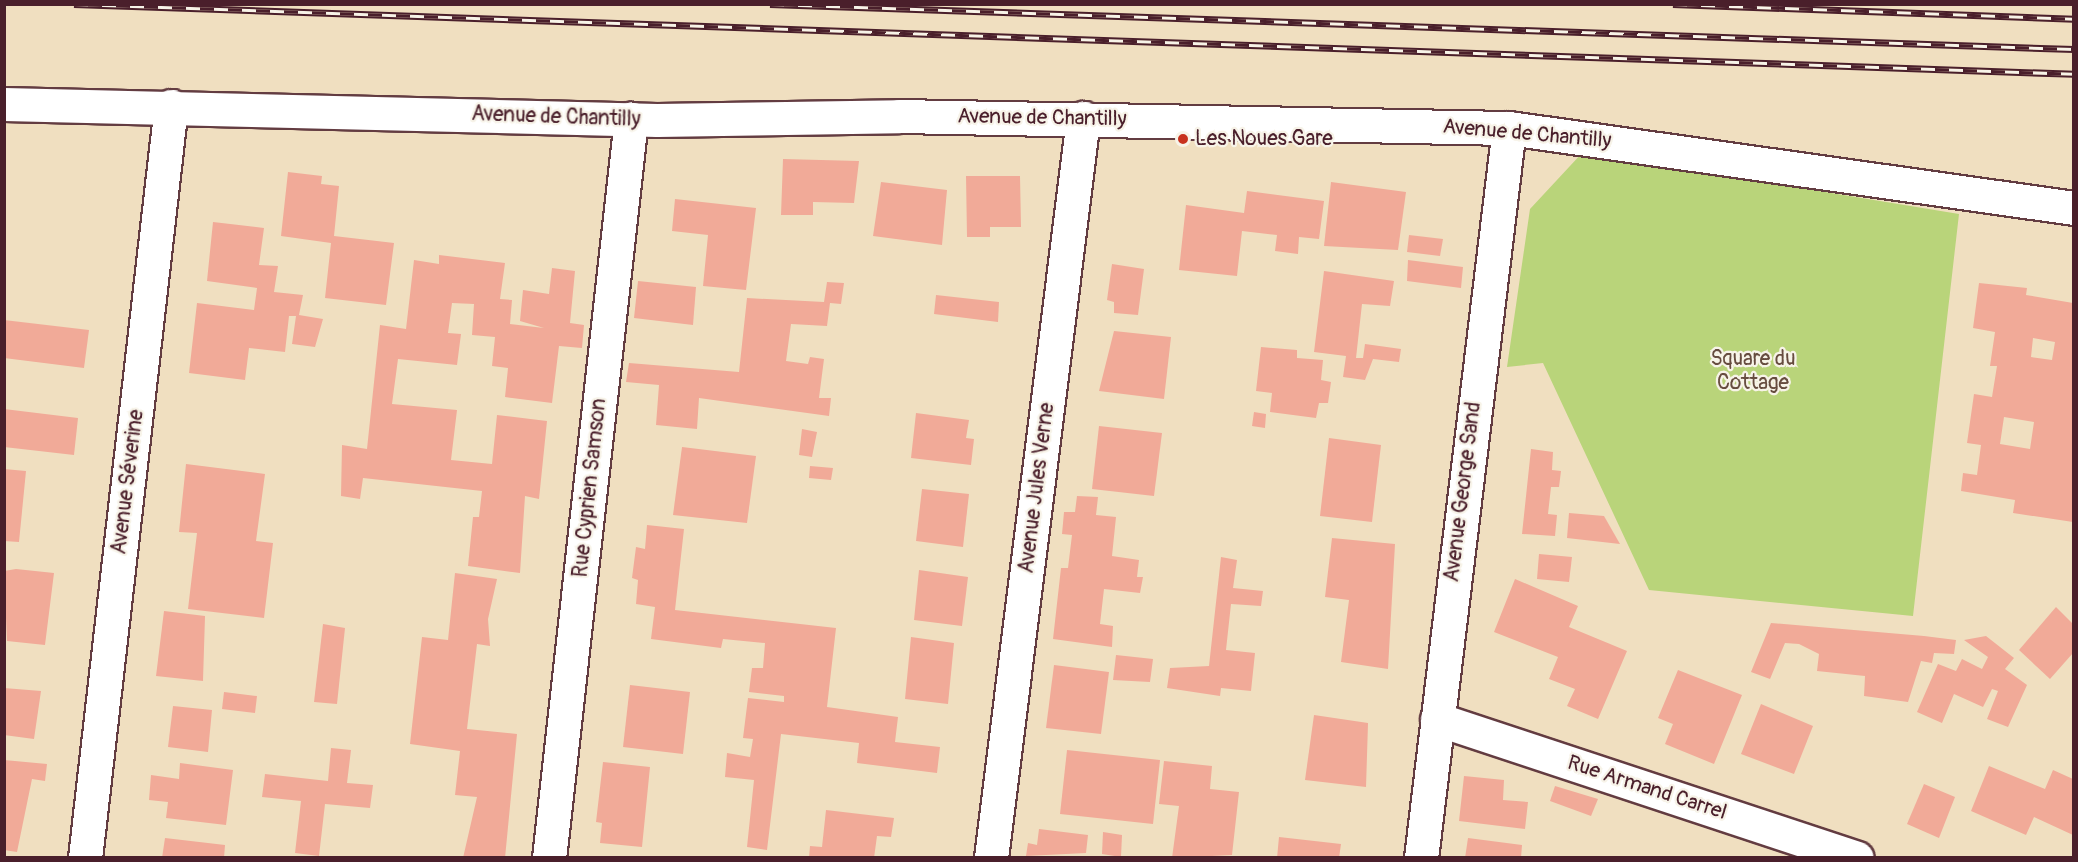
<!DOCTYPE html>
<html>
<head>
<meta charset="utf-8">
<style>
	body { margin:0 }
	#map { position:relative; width:2078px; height:862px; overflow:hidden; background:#f0dfc0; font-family:Pangolin,sans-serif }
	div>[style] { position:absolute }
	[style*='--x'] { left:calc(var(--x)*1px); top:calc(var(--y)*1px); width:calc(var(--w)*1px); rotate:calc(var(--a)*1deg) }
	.green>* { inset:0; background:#b9d47a }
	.building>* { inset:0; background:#f1aa98 }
	.roads { filter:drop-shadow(2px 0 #633c41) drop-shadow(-2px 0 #633c41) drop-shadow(0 2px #633c41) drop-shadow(0 -2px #633c41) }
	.minor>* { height:33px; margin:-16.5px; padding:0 16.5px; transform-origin:16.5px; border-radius:16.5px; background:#fff }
	.rail>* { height:7px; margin-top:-3.5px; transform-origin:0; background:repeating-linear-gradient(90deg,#f7f3e8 0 14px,#4a1f2b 0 28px); box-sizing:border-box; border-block:2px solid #4a1f2b }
	.dots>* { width:16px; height:16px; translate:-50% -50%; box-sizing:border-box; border:3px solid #f7f3e8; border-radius:50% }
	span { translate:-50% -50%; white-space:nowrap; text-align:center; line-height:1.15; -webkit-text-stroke:4.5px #f7f3e8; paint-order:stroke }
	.street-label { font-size:21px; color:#4a1f2b }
	.poi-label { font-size:21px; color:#4a1f2b }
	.left { translate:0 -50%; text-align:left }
	.park-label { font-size:21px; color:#664c3f }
	.frame { position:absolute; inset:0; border:6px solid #4a1f2b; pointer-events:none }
</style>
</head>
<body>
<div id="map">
	<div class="green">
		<div style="clip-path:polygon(1583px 152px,1959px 214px,1913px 616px,1649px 590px,1543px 363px,1507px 367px,1530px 209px)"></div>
	</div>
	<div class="building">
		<div style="clip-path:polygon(783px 159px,859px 161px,854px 203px,813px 202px,813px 215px,781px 215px)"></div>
		<div style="clip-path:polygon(288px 172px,322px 176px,321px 184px,339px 186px,334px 236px,394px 243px,386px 305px,325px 298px,331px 243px,281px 236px)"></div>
		<div style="clip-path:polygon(966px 176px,1020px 176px,1021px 227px,990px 227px,990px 237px,967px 237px)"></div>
		<div style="clip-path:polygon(881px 182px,947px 190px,942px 245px,873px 236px)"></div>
		<div style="clip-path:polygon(1331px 182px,1406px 192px,1398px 250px,1324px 246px)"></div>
		<div style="clip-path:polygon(1247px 191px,1324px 201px,1319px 239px,1299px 237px,1298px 254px,1275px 251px,1277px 235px,1242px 231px,1237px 276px,1179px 270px,1186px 205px,1244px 213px)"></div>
		<div style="clip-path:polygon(675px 199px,756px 208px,746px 290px,703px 286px,708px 235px,672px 231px)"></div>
		<div style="clip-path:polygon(213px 222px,264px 228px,259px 265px,278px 266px,274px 292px,303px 295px,299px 315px,323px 319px,315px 347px,292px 344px,296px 316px,289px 316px,285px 352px,249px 348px,245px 380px,189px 373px,197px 303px,254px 310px,257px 288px,207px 281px)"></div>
		<div style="clip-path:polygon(1409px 235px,1443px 239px,1440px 256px,1407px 252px)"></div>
		<div style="clip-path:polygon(439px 255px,505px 263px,500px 299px,512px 300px,510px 324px,544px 328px,520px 321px,523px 290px,549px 294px,552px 268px,575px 271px,570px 323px,584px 325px,582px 348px,559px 346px,552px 403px,505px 397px,508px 368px,492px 366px,495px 337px,472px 335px,474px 304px,452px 303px,448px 333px,461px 334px,457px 365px,398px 359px,392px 404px,457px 410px,451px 460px,492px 464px,497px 415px,547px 421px,539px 499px,525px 496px,520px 573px,468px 566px,473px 517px,479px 517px,482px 491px,363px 478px,360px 499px,341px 496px,342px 445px,367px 449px,380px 325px,406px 329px,414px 260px,439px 264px)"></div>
		<div style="clip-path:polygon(1408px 260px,1463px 267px,1461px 288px,1407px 281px)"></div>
		<div style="clip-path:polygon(1112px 264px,1144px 269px,1138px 315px,1114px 313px,1114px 302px,1107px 300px)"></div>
		<div style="clip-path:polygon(1324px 271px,1394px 281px,1390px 306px,1362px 304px,1356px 358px,1363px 358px,1365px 344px,1401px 349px,1399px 362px,1373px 359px,1365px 380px,1343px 377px,1346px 356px,1314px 352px)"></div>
		<div style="clip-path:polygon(638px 281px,696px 287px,693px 325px,634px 318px)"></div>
		<div style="clip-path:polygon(827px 282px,844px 283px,841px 304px,830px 303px,827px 326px,791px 324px,786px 361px,808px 364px,810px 357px,824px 359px,819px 398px,831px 398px,829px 416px,699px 398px,697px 429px,656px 425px,659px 385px,626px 382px,629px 363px,739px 372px,747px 298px,824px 302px)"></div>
		<div style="clip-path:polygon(evenodd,1979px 283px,2027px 288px,2026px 295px,2073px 303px,2073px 522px,2013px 513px,2015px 500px,1961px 491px,1963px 473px,1977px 475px,1981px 445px,1967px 443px,1974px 394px,1992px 397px,1997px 366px,1990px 366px,1995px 332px,1973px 328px,1979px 283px,2033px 338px,2055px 342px,2052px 360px,2031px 357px,2033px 338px,1979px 283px,2004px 417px,2034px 422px,2030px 449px,2000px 444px,2004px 417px)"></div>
		<div style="clip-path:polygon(936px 295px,999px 302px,998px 322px,934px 314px)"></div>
		<div style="clip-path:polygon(4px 320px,89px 330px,84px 368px,4px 358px)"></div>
		<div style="clip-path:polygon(1114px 331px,1171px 337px,1164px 399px,1099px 391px)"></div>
		<div style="clip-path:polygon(1261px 347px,1297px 350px,1297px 358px,1323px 360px,1321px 380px,1331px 382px,1328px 403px,1319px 403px,1316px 418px,1270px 412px,1272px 393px,1256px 391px)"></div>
		<div style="clip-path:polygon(4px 409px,78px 418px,74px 455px,4px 447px)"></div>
		<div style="clip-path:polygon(1254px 412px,1266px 414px,1265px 428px,1252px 426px)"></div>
		<div style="clip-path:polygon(916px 413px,969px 420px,966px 438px,974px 439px,971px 465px,911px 458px)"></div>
		<div style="clip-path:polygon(1099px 426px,1162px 433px,1154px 496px,1092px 489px)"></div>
		<div style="clip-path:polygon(802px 429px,817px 432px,812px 457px,799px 455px)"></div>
		<div style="clip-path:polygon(1329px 438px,1381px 445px,1372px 522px,1320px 516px)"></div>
		<div style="clip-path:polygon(682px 447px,756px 456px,747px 523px,673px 515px)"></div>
		<div style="clip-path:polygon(1531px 449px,1553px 452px,1552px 470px,1561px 471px,1559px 487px,1551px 487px,1548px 514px,1557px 515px,1555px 536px,1522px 534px)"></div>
		<div style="clip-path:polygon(186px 464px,265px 474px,256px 541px,273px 543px,264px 618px,188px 609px,197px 533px,179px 532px)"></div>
		<div style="clip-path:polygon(810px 466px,833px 468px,831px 480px,809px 478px)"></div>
		<div style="clip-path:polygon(4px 469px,26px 471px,19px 542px,4px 541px)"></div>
		<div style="clip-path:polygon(922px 489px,969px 494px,963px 547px,916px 541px)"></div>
		<div style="clip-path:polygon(1077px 496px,1098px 497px,1096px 515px,1116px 517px,1112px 556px,1139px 560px,1137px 577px,1143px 577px,1140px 593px,1104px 589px,1100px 624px,1113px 626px,1112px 647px,1053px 639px,1061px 568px,1068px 568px,1072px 535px,1062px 534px,1064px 512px,1075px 512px)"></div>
		<div style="clip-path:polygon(1569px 513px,1604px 516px,1620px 544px,1567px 538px)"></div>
		<div style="clip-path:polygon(647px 525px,684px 529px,675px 610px,836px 628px,827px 707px,898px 717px,895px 742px,940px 747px,937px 773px,857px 763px,859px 743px,781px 734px,767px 850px,747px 847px,754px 780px,725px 777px,727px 753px,750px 757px,753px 739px,743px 738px,748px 698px,784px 702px,784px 696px,749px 692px,752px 668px,763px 668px,765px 643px,723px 639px,721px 648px,651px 639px,655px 607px,636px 604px,638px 580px,632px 578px,636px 547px,645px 549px)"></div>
		<div style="clip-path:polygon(1332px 538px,1395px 544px,1388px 669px,1341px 662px,1349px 600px,1325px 597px)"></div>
		<div style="clip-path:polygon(1539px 554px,1572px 557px,1569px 582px,1537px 579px)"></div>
		<div style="clip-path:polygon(1221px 557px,1237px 560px,1233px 588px,1263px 591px,1261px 606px,1231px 604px,1226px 650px,1255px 653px,1251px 691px,1221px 688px,1220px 696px,1167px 688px,1170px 668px,1209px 666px)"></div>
		<div style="clip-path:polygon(16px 569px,54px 573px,45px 645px,7px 641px,4px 571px)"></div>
		<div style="clip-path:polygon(919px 570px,968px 577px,962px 626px,914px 620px)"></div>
		<div style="clip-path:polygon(455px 573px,497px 579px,488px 619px,490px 646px,477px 644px,467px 729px,517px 734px,505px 858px,463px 858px,477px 797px,455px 795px,460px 751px,410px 744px,422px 637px,448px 640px)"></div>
		<div style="clip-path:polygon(1515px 579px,1578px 606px,1569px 627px,1627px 651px,1598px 719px,1567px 706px,1575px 689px,1549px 679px,1558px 657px,1494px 632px)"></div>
		<div style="clip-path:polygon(2056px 607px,2073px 624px,2073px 653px,2050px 679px,2019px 650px)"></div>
		<div style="clip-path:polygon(164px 611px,205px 616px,203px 681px,156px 676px)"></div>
		<div style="clip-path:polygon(1771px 623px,1924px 636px,1956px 640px,1954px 654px,1934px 653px,1932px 663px,1921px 661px,1908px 702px,1864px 696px,1865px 676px,1817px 671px,1819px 654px,1799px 644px,1785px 643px,1770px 679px,1751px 672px)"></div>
		<div style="clip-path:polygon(323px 624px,345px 628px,337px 704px,314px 702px)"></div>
		<div style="clip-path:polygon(1986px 636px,2014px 658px,2005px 669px,2027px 685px,2008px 727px,1987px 719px,1998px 691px,1992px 689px,1983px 707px,1954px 694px,1942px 723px,1917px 712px,1938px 664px,1956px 671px,1962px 659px,1982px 669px,1988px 657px,1964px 640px)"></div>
		<div style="clip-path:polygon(911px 637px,954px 643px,948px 704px,905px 699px)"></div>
		<div style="clip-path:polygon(1116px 655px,1153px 659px,1150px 682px,1113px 680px)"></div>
		<div style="clip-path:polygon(1054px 665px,1109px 672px,1101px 734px,1046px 728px)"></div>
		<div style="clip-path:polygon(1678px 670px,1742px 695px,1714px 764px,1665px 744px,1673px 724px,1658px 718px)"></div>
		<div style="clip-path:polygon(630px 685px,690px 692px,683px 754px,623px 747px)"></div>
		<div style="clip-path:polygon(4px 688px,41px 691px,34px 739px,4px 735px)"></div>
		<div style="clip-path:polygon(224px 692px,257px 696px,255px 713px,222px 709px)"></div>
		<div style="clip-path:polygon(1761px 704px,1813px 726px,1794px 774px,1741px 754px)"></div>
		<div style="clip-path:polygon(173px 706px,212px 710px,208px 752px,168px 747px)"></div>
		<div style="clip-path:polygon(1314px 715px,1368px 723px,1366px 787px,1305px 780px)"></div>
		<div style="clip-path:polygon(331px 748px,351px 750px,347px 783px,373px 785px,370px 808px,325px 804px,319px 856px,295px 853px,301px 801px,262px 797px,265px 774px,328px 781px)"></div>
		<div style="clip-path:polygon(1067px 750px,1160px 760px,1153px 824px,1060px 814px)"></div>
		<div style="clip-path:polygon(4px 760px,47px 764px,45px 781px,32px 779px,17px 852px,4px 850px)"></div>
		<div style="clip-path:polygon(1164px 761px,1212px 766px,1210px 789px,1239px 792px,1232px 855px,1172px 858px,1179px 806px,1159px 804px)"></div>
		<div style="clip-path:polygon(603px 762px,650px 767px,642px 847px,600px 843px,602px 823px,596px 822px)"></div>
		<div style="clip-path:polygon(180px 763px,233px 770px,226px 825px,166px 818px,168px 802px,149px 800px,151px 775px,179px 779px)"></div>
		<div style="clip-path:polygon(1989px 766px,2045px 789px,2053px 770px,2073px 779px,2073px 835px,2034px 817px,2026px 835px,1971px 811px)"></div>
		<div style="clip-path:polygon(1464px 776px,1504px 780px,1503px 800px,1528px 802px,1525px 829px,1459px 821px)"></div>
		<div style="clip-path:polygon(1924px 784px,1955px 797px,1939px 838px,1907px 824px)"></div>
		<div style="clip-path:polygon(1555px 786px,1598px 799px,1591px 816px,1550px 801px)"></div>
		<div style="clip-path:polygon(826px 810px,894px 818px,891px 837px,877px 836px,874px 858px,809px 858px,810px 846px,822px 847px)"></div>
		<div style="clip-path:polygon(1039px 829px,1088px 835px,1086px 853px,1026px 856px,1028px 843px,1037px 845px)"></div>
		<div style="clip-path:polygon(1103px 832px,1122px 835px,1121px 857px,1102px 854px)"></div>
		<div style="clip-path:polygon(1279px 837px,1341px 844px,1339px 858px,1277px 858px)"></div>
		<div style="clip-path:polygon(165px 838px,225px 845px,224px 858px,162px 858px)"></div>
		<div style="clip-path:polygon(1468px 838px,1522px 845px,1521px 858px,1465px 858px)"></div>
	</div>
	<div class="roads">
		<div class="minor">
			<div style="--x:4;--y:104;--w:653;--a:1.4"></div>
			<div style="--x:657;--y:120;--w:242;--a:-0.9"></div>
			<div style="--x:899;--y:116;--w:610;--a:1.13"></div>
			<div style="--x:1509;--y:128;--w:571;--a:8.06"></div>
			<div style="--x:1437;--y:719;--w:442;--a:18.3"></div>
			<div style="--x:85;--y:858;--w:757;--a:-83.48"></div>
			<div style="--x:549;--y:858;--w:744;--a:-83.67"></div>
			<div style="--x:991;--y:858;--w:746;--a:-82.91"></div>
			<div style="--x:1421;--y:858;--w:735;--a:-83.13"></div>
		</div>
	</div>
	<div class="rail">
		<div style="--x:74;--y:4;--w:2001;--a:2"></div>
		<div style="--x:770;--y:4;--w:1305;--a:1.98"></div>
		<div style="--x:1673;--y:4;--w:401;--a:2.1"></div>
	</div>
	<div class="dots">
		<div style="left:1183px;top:139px;background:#c8321e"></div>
	</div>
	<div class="street-label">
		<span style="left:556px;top:117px;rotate:2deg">Avenue de Chantilly</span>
		<span style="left:1042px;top:118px;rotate:1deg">Avenue de Chantilly</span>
		<span style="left:1527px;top:134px;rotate:5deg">Avenue de Chantilly</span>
		<span style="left:128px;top:482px;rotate:-83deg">Avenue Séverine</span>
		<span style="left:590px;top:488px;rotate:-84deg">Rue Cyprien Samson</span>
		<span style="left:1037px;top:488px;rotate:-83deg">Avenue Jules Verne</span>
		<span style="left:1463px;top:492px;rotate:-83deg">Avenue George Sand</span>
		<span style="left:1647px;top:788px;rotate:18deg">Rue Armand Carrel</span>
	</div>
	<div class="poi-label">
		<span class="left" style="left:1195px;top:139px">Les Noues Gare</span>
	</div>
	<div class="park-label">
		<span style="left:1753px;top:371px">Square du<br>Cottage</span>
	</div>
	<div class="frame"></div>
</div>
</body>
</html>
